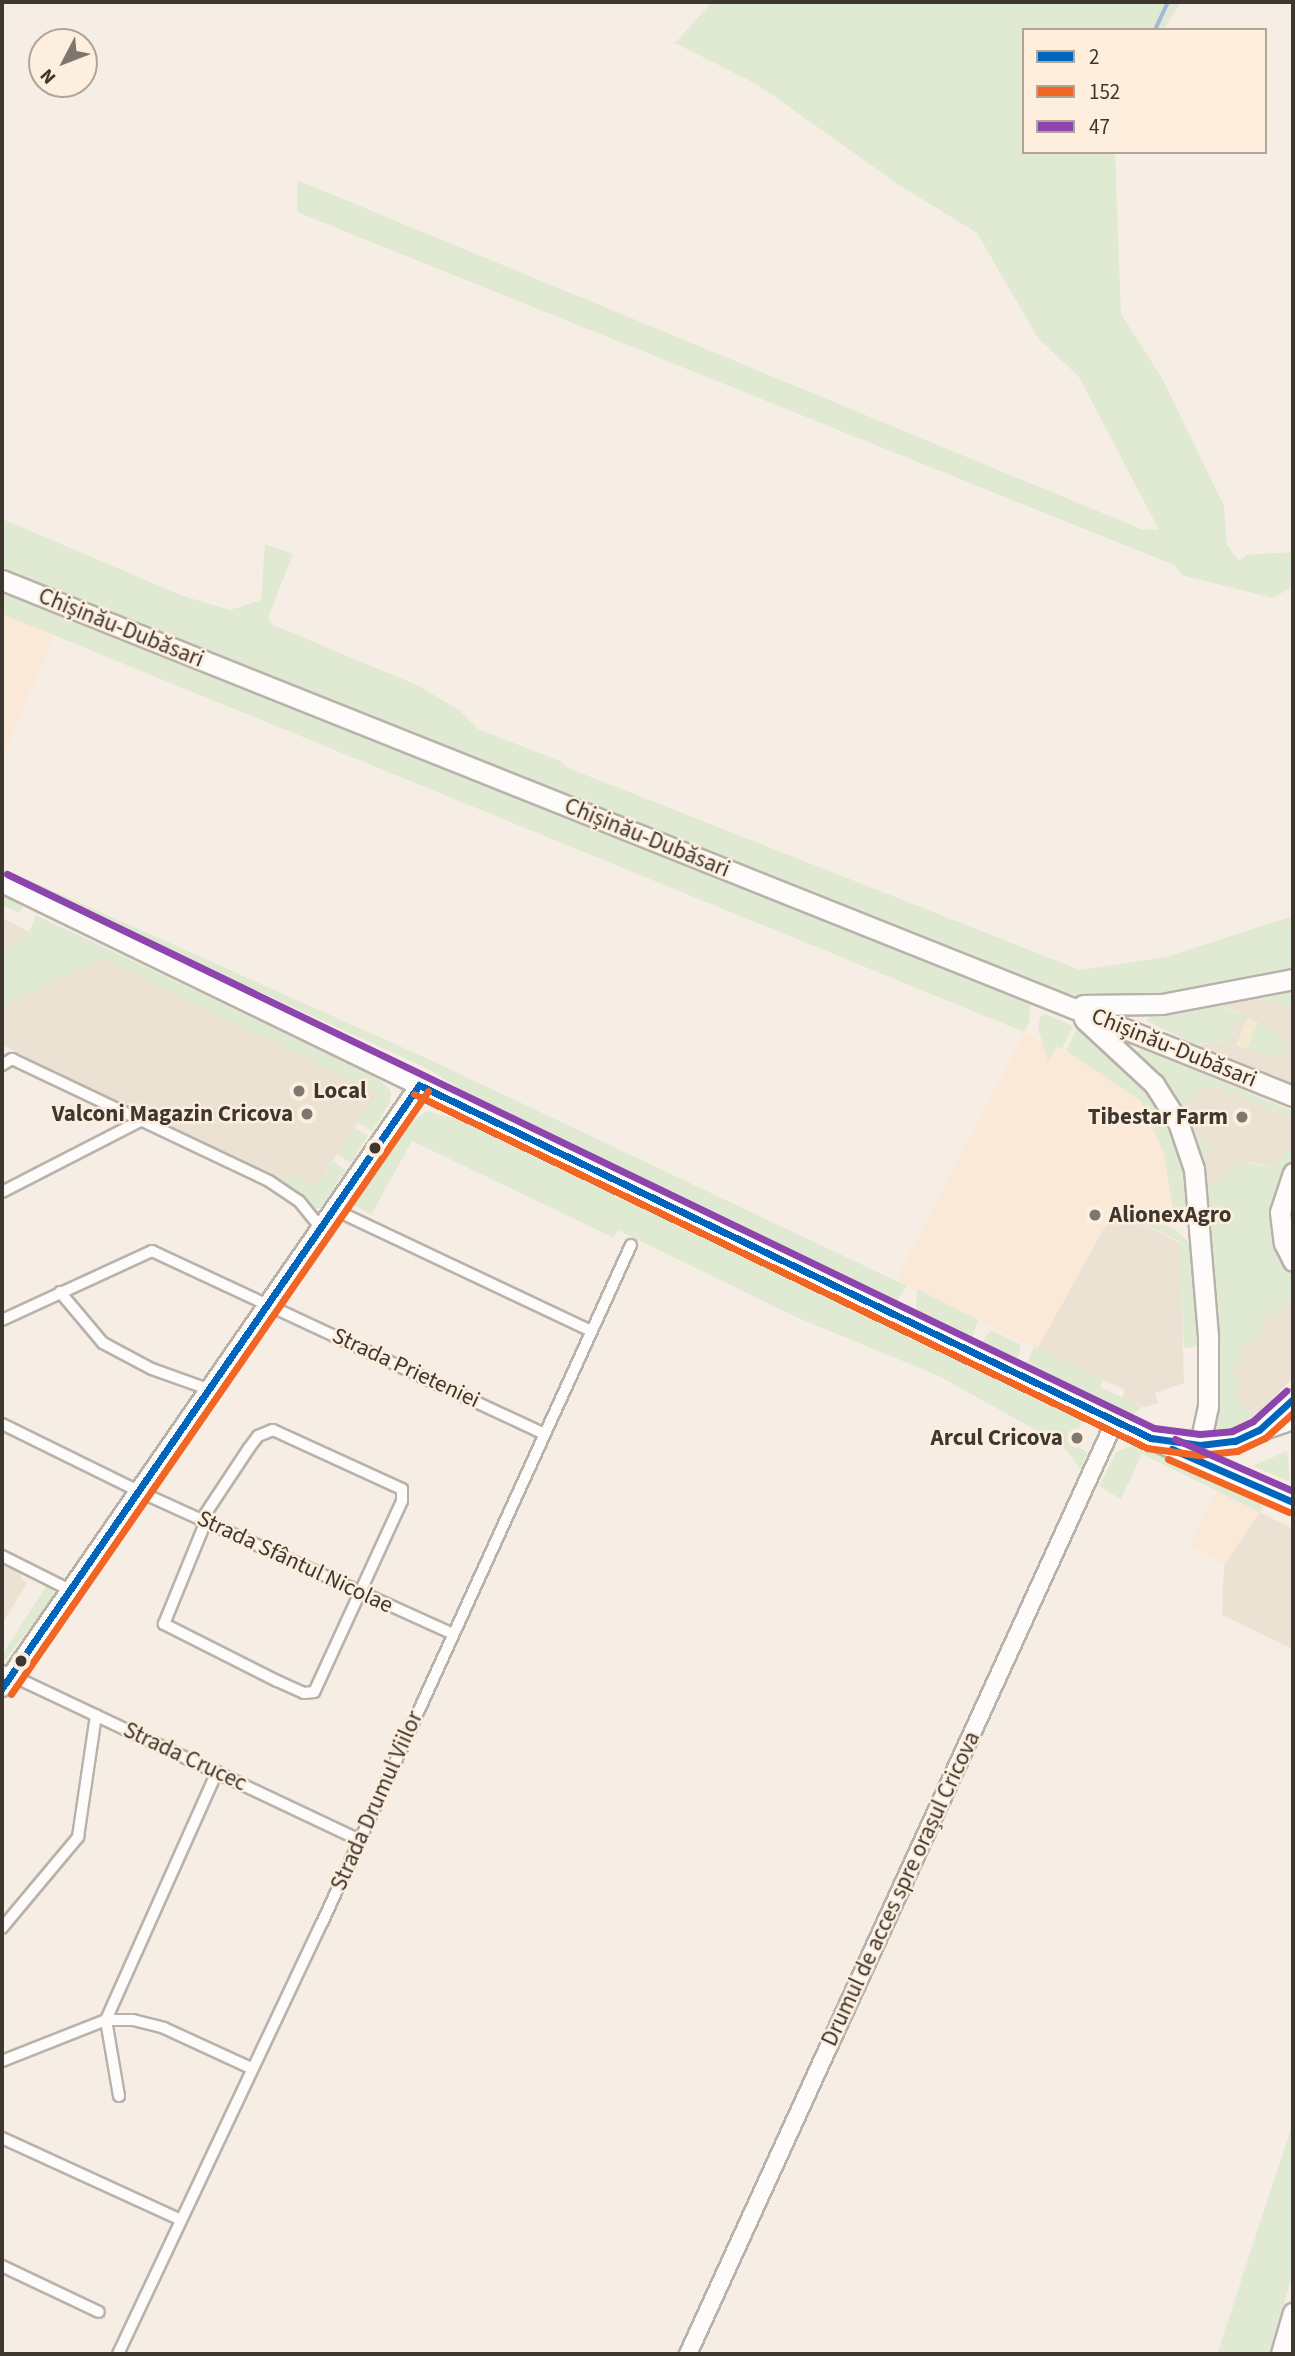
<!DOCTYPE html>
<html>
<head>
<meta charset="utf-8">
<style>
	body { margin:0 }
	#map { position:relative; width:1295px; height:2356px; overflow:hidden; background:#f6eee5; font-family:"Source Sans 3",sans-serif }
	div>[style] { position:absolute }
	[style*='--x'] { left:calc(var(--x)*1px); top:calc(var(--y)*1px); width:calc(var(--w)*1px); rotate:calc(var(--a)*1deg) }
	.commercial>* { inset:0; background:#ece2d3 }
	.built>* { inset:0; background:#fae9d7 }
	.green>* { inset:0; background:#e0e9d2 }
	.sand>* { inset:0; background:#f3ead2 }
	.stream>* { height:3.5px; margin:-1.75px; padding:0 1.75px; transform-origin:1.75px; border-radius:1.75px; background:#a3b9d8 }
	.roads { filter:drop-shadow(2px 0 #b8b2aa) drop-shadow(-2px 0 #b8b2aa) drop-shadow(0 2px #b8b2aa) drop-shadow(0 -2px #b8b2aa) }
	.street>* { height:10px; margin:-5px; padding:0 5px; transform-origin:5px; border-radius:5px; background:#fefcfb }
	.secondary>* { height:16px; margin:-8px; padding:0 8px; transform-origin:8px; border-radius:8px; background:#fefcfb }
	.primary>* { height:18px; margin:-9px; padding:0 9px; transform-origin:9px; border-radius:9px; background:#fefcfb }
	.highway>* { height:19px; margin:-9.5px; padding:0 9.5px; transform-origin:9.5px; border-radius:9.5px; background:#fefcfb }
	.bus-1>* { height:7px; margin:-3.5px; padding:0 3.5px; transform-origin:3.5px; border-radius:3.5px; background:#0065bd }
	.bus-2>* { height:7px; margin:-3.5px; padding:0 3.5px; transform-origin:3.5px; border-radius:3.5px; background:#f26522 }
	.bus-3>* { height:7px; margin:-3.5px; padding:0 3.5px; transform-origin:3.5px; border-radius:3.5px; background:#8e44ad }
	.dots>* { width:19px; height:19px; translate:-50% -50%; box-sizing:border-box; border:4px solid #fdeede; border-radius:50% }
	span { translate:-50% -50%; white-space:nowrap; text-align:center; line-height:1.15; -webkit-text-stroke:5px #fdeede; paint-order:stroke }
	.street-label { font-size:23px; color:#3e372f }
	.poi-label { font-size:23px; color:#3e372f; font-weight:700 }
	.left { translate:0 -50%; text-align:left }
	.right { translate:-100% -50%; text-align:right }
	.frame { position:absolute; inset:0; border:4px solid #3e372f; pointer-events:none }
	.legend { position:absolute; left:1022px; top:28px; width:245px; height:126px; box-sizing:border-box; background:#fdeede; border:2px solid #b1a598; margin:0; padding:9px 12px; list-style:none; font-size:21px; color:#3e372f }
	.legend li { display:flex; align-items:center; gap:14px; height:35px }
	.legend b { width:35px; border:2px solid #b1a598 }
	.north { position:absolute; left:28px; top:28px; width:70px; height:70px; box-sizing:border-box; background:#fdeede; border:2px solid #b1a598; border-radius:50%; rotate:228deg; font-size:19px; font-weight:700; line-height:28px; text-align:center; color:#3e372f }
	.north::after { content:''; display:block; margin:auto; width:24px; height:32px; background:#7e776f; clip-path:polygon(50% 0,100% 100%,50% 72%,0 100%) }
</style>
</head>
<body>
<div id="map">
	<div class="commercial">
		<div style="clip-path:polygon(2px 918px,29px 932px,2px 952px)"></div>
		<div style="clip-path:polygon(102px 958px,378px 1093px,315px 1187px,286px 1186px,2px 1045px,2px 1006px)"></div>
		<div style="clip-path:polygon(1293px 985px,1293px 1085px,1195px 1045px,1229px 1042px,1239px 1012px,1212px 1002px)"></div>
		<div style="clip-path:polygon(1216px 1087px,1293px 1119px,1293px 1150px,1272px 1167px,1249px 1162px,1202px 1195px,1197px 1164px,1212px 1145px,1197px 1135px,1188px 1111px,1196px 1090px)"></div>
		<div style="clip-path:polygon(1114px 1210px,1180px 1243px,1184px 1383px,1155px 1393px,1158px 1403px,1146px 1407px,1122px 1398px,1125px 1390px,1037px 1349px)"></div>
		<div style="clip-path:polygon(1293px 1295px,1293px 1378px,1249px 1422px,1233px 1398px,1229px 1357px,1270px 1303px)"></div>
		<div style="clip-path:polygon(1260px 1512px,1293px 1529px,1293px 1649px,1222px 1615px,1224px 1565px)"></div>
		<div style="clip-path:polygon(2px 1561px,21px 1571px,21px 1579px,27px 1583px,2px 1624px)"></div>
	</div>
	<div class="built">
		<div style="clip-path:polygon(2px 614px,54px 635px,2px 760px)"></div>
		<div style="clip-path:polygon(1024px 1032px,1092px 1066px,1141px 1101px,1164px 1154px,1175px 1221px,1173px 1236px,1114px 1210px,1037px 1349px,896px 1280px)"></div>
		<div style="clip-path:polygon(1217px 1491px,1260px 1512px,1224px 1565px,1190px 1544px)"></div>
	</div>
	<div class="green">
		<div style="clip-path:polygon(712px 2px,1181px 2px,1164px 30px,1024px 30px,1024px 152px,1115px 152px,1121px 314px,1163px 380px,1224px 506px,1227px 545px,1239px 561px,1247px 555px,1293px 552px,1293px 587px,1272px 598px,1182px 575px,1174px 565px,297px 212px,297px 180px,1141px 529px,1159px 530px,1079px 377px,1038px 338px,977px 233px,899px 185px,758px 85px,675px 43px)"></div>
		<div style="clip-path:polygon(2px 519px,183px 596px,230px 610px,261px 600px,265px 544px,293px 554px,268px 618px,273px 625px,419px 686px,459px 710px,478px 729px,560px 761px,568px 768px,1080px 970px,1166px 957px,1293px 916px,1293px 974px,1191px 994px,1102px 1002px,1023px 982px,2px 575px)"></div>
		<div style="clip-path:polygon(2px 585px,1031px 998px,1029px 1022px,1024px 1032px,2px 614px)"></div>
		<div style="clip-path:polygon(2px 868px,426px 1058px,907px 1286px,895px 1303px,852px 1284px,518px 1124px,426px 1068px,2px 874px)"></div>
		<div style="clip-path:polygon(2px 894px,23px 905px,19px 913px,2px 905px)"></div>
		<div style="clip-path:polygon(36px 915px,375px 1076px,391px 1091px,390px 1103px,372px 1131px,358px 1123px,378px 1093px,102px 958px,2px 1006px,2px 952px,29px 932px)"></div>
		<div style="clip-path:polygon(1293px 985px,1293px 1006px,1238px 997px)"></div>
		<div style="clip-path:polygon(1212px 1002px,1248px 1017px,1239px 1017px,1229px 1042px,1195px 1044px,1146px 1021px,1153px 1013px)"></div>
		<div style="clip-path:polygon(1045px 1014px,1073px 1026px,1062px 1049px,1057px 1047px,1048px 1061px,1038px 1029px,1040px 1017px)"></div>
		<div style="clip-path:polygon(1258px 1022px,1285px 1039px,1287px 1053px,1273px 1052px,1275px 1060px,1247px 1049px)"></div>
		<div style="clip-path:polygon(1077px 1028px,1147px 1081px,1184px 1149px,1188px 1221px,1175px 1221px,1164px 1154px,1141px 1101px,1066px 1051px)"></div>
		<div style="clip-path:polygon(1145px 1049px,1293px 1111px,1293px 1119px,1216px 1087px,1196px 1090px,1188px 1111px,1197px 1135px,1212px 1145px,1201px 1166px,1138px 1056px,1138px 1050px)"></div>
		<div style="clip-path:polygon(426px 1111px,467px 1122px,1084px 1418px,1078px 1431px,1083px 1439px,1080px 1448px,1087px 1452px,1081px 1470px,1062px 1445px,939px 1376px,796px 1317px,618px 1230px,614px 1238px,412px 1141px,371px 1215px,350px 1203px,398px 1133px)"></div>
		<div style="clip-path:polygon(355px 1128px,368px 1136px,351px 1163px,337px 1154px)"></div>
		<div style="clip-path:polygon(1290px 1148px,1293px 1163px,1285px 1261px,1293px 1272px,1293px 1300px,1284px 1303px,1272px 1319px,1267px 1315px,1260px 1323px,1265px 1327px,1262px 1332px,1246px 1354px,1253px 1340px,1244px 1345px,1239px 1357px,1244px 1356px,1234px 1370px,1239px 1389px,1235px 1396px,1253px 1418px,1221px 1434px,1214px 1425px,1213px 1329px,1202px 1195px,1241px 1162px,1272px 1167px)"></div>
		<div style="clip-path:polygon(333px 1161px,346px 1170px,320px 1208px,314px 1209px,286px 1186px,294px 1174px,315px 1187px)"></div>
		<div style="clip-path:polygon(1117px 1205px,1175px 1229px,1195px 1248px,1202px 1346px,1184px 1348px,1179px 1241px,1114px 1210px)"></div>
		<div style="clip-path:polygon(917px 1289px,978px 1320px,972px 1339px,916px 1314px)"></div>
		<div style="clip-path:polygon(991px 1330px,1021px 1345px,1016px 1363px,980px 1345px)"></div>
		<div style="clip-path:polygon(1034px 1347px,1103px 1380px,1100px 1387px,1143px 1407px,1130px 1416px,1025px 1367px)"></div>
		<div style="clip-path:polygon(1139px 1443px,1267px 1501px,1260px 1512px,1142px 1454px,1121px 1499px,1099px 1486px,1116px 1452px)"></div>
		<div style="clip-path:polygon(1287px 1451px,1290px 1482px,1253px 1466px)"></div>
		<div style="clip-path:polygon(48px 1583px,55px 1595px,2px 1664px,2px 1655px)"></div>
		<div style="clip-path:polygon(1293px 2123px,1293px 2274px,1269px 2354px,1217px 2354px)"></div>
	</div>
	<div class="sand">
		<div style="clip-path:polygon(1248px 1017px,1258px 1022px,1247px 1049px,1236px 1045px)"></div>
	</div>
	<div class="stream">
		<div style="--x:1155;--y:30;--w:31;--a:-65"></div>
	</div>
	<div class="roads">
		<div class="street">
			<div style="--x:2;--y:1065;--w:12;--a:-31"></div>
			<div style="--x:12;--y:1059;--w:284;--a:25.4"></div>
			<div style="--x:269;--y:1181;--w:36;--a:34"></div>
			<div style="--x:299;--y:1201;--w:33;--a:51"></div>
			<div style="--x:2;--y:1192;--w:157;--a:-27.2"></div>
			<div style="--x:333;--y:1209;--w:285;--a:25.3"></div>
			<div style="--x:60;--y:1292;--w:67;--a:49.9"></div>
			<div style="--x:103;--y:1343;--w:55;--a:28"></div>
			<div style="--x:152;--y:1369;--w:59;--a:19.7"></div>
			<div style="--x:2;--y:1320;--w:165;--a:-24.7"></div>
			<div style="--x:152;--y:1251;--w:431;--a:25"></div>
			<div style="--x:2;--y:1424;--w:152;--a:26.2"></div>
			<div style="--x:138;--y:1491;--w:346;--a:24.4"></div>
			<div style="--x:202;--y:1519;--w:85;--a:-56.5"></div>
			<div style="--x:249;--y:1448;--w:15;--a:-53"></div>
			<div style="--x:258;--y:1436;--w:16;--a:-22"></div>
			<div style="--x:273;--y:1430;--w:142;--a:24.6"></div>
			<div style="--x:402;--y:1489;--w:12;--a:90"></div>
			<div style="--x:402;--y:1501;--w:210;--a:114.7"></div>
			<div style="--x:314;--y:1692;--w:10;--a:174"></div>
			<div style="--x:304;--y:1693;--w:30;--a:-156"></div>
			<div style="--x:277;--y:1681;--w:127;--a:-153.2"></div>
			<div style="--x:164;--y:1624;--w:111;--a:-67.8"></div>
			<div style="--x:2;--y:1556;--w:76;--a:26.6"></div>
			<div style="--x:2;--y:1671;--w:396;--a:25.3"></div>
			<div style="--x:2;--y:1928;--w:119;--a:-50.1"></div>
			<div style="--x:78;--y:1837;--w:123;--a:-81.6"></div>
			<div style="--x:2;--y:2061;--w:112;--a:-21.5"></div>
			<div style="--x:106;--y:2020;--w:27;--a:0"></div>
			<div style="--x:133;--y:2020;--w:32;--a:14"></div>
			<div style="--x:164;--y:2028;--w:96;--a:24.7"></div>
			<div style="--x:119;--y:2096;--w:77;--a:-99.7"></div>
			<div style="--x:106;--y:2020;--w:272;--a:-65.9"></div>
			<div style="--x:2;--y:2138;--w:195;--a:24.6"></div>
			<div style="--x:2;--y:2266;--w:107;--a:25.4"></div>
			<div style="--x:118;--y:2354;--w:477;--a:-64.7"></div>
			<div style="--x:322;--y:1923;--w:745;--a:-65.5"></div>
		</div>
		<div class="secondary">
			<div style="--x:2;--y:1688;--w:733;--a:-55.33"></div>
			<div style="--x:688;--y:2354;--w:1024;--a:-65.41"></div>
		</div>
		<div class="primary">
			<div style="--x:2;--y:883;--w:1236;--a:25.9"></div>
			<div style="--x:1114;--y:1423;--w:196;--a:23.8"></div>
			<div style="--x:1265;--y:1426;--w:39;--a:-44"></div>
			<div style="--x:1165;--y:1440;--w:60;--a:2.9"></div>
			<div style="--x:1225;--y:1443;--w:72;--a:-18.7"></div>
			<div style="--x:1281;--y:2354;--w:43;--a:-73.7"></div>
		</div>
		<div class="highway">
			<div style="--x:2;--y:580;--w:1390;--a:21.79"></div>
			<div style="--x:1083;--y:1005;--w:79;--a:-0.7"></div>
			<div style="--x:1162;--y:1004;--w:133;--a:-10.8"></div>
			<div style="--x:1084;--y:1019;--w:96;--a:42.9"></div>
			<div style="--x:1154;--y:1084;--w:45;--a:57.7"></div>
			<div style="--x:1178;--y:1122;--w:50;--a:71.2"></div>
			<div style="--x:1194;--y:1169;--w:169;--a:85.2"></div>
			<div style="--x:1208;--y:1337;--w:69;--a:90"></div>
			<div style="--x:1208;--y:1406;--w:40;--a:102"></div>
			<div style="--x:1293;--y:1173;--w:41;--a:108.4"></div>
			<div style="--x:1280;--y:1212;--w:31;--a:83"></div>
			<div style="--x:1284;--y:1243;--w:20;--a:63"></div>
		</div>
	</div>
	<div class="bus-1">
		<div style="--x:419;--y:1085;--w:813;--a:25.75"></div>
		<div style="--x:1151;--y:1438;--w:49;--a:8.1"></div>
		<div style="--x:1200;--y:1445;--w:35;--a:-7"></div>
		<div style="--x:1235;--y:1441;--w:26;--a:-25"></div>
		<div style="--x:1259;--y:1430;--w:46;--a:-42.4"></div>
		<div style="--x:1172;--y:1449;--w:132;--a:23.7"></div>
		<div style="--x:2;--y:1688;--w:733;--a:-55.33"></div>
	</div>
	<div class="bus-2">
		<div style="--x:414;--y:1094;--w:814;--a:25.78"></div>
		<div style="--x:1147;--y:1448;--w:52;--a:7.7"></div>
		<div style="--x:1199;--y:1455;--w:38;--a:-6"></div>
		<div style="--x:1237;--y:1451;--w:31;--a:-25"></div>
		<div style="--x:1265;--y:1438;--w:38;--a:-42"></div>
		<div style="--x:1168;--y:1459;--w:132;--a:23.7"></div>
		<div style="--x:11;--y:1694;--w:733;--a:-55.33"></div>
	</div>
	<div class="bus-3">
		<div style="--x:7;--y:874;--w:1274;--a:25.78"></div>
		<div style="--x:1154;--y:1428;--w:46;--a:7.4"></div>
		<div style="--x:1200;--y:1434;--w:32;--a:-5"></div>
		<div style="--x:1232;--y:1431;--w:23;--a:-25"></div>
		<div style="--x:1253;--y:1421;--w:45;--a:-42.3"></div>
		<div style="--x:1175;--y:1439;--w:129;--a:23.8"></div>
	</div>
	<div class="dots">
		<div style="left:299px;top:1091px;background:#7e776f"></div>
		<div style="left:307px;top:1114px;background:#7e776f"></div>
		<div style="left:1242px;top:1117px;background:#7e776f"></div>
		<div style="left:375px;top:1148px;background:#3e372f"></div>
		<div style="left:1095px;top:1215px;background:#7e776f"></div>
		<div style="left:1077px;top:1438px;background:#7e776f"></div>
		<div style="left:21px;top:1661px;background:#3e372f"></div>
	</div>
	<div class="street-label">
		<span style="left:121px;top:628px;rotate:22deg">Chișinău-Dubăsari</span>
		<span style="left:647px;top:838px;rotate:22deg">Chișinău-Dubăsari</span>
		<span style="left:1174px;top:1048px;rotate:22deg">Chișinău-Dubăsari</span>
		<span style="left:406px;top:1368px;rotate:25deg">Strada Prieteniei</span>
		<span style="left:295px;top:1562px;rotate:25deg">Strada Sfântul Nicolae</span>
		<span style="left:185px;top:1757px;rotate:25deg">Strada Crucec</span>
		<span style="left:377px;top:1801px;rotate:-66deg">Strada Drumul Viilor</span>
		<span style="left:901px;top:1889px;rotate:-65deg">Drumul de acces spre orașul Cricova</span>
	</div>
	<div class="poi-label">
		<span class="left" style="left:313px;top:1091px">Local</span>
		<span class="right" style="left:293px;top:1114px">Valconi Magazin Cricova</span>
		<span class="right" style="left:1228px;top:1117px">Tibestar Farm</span>
		<span class="left" style="left:1109px;top:1215px">AlionexAgro</span>
		<span class="right" style="left:1063px;top:1438px">Arcul Cricova</span>
	</div>
	<div class="frame"></div>
	<ul class="legend">
	<li><b style="height:9px;background:#0065bd"></b>2</li>
	<li><b style="height:9px;background:#f26522"></b>152</li>
	<li><b style="height:9px;background:#8e44ad"></b>47</li>
	</ul>
	<div class="north">N</div>
</div>
</body>
</html>
